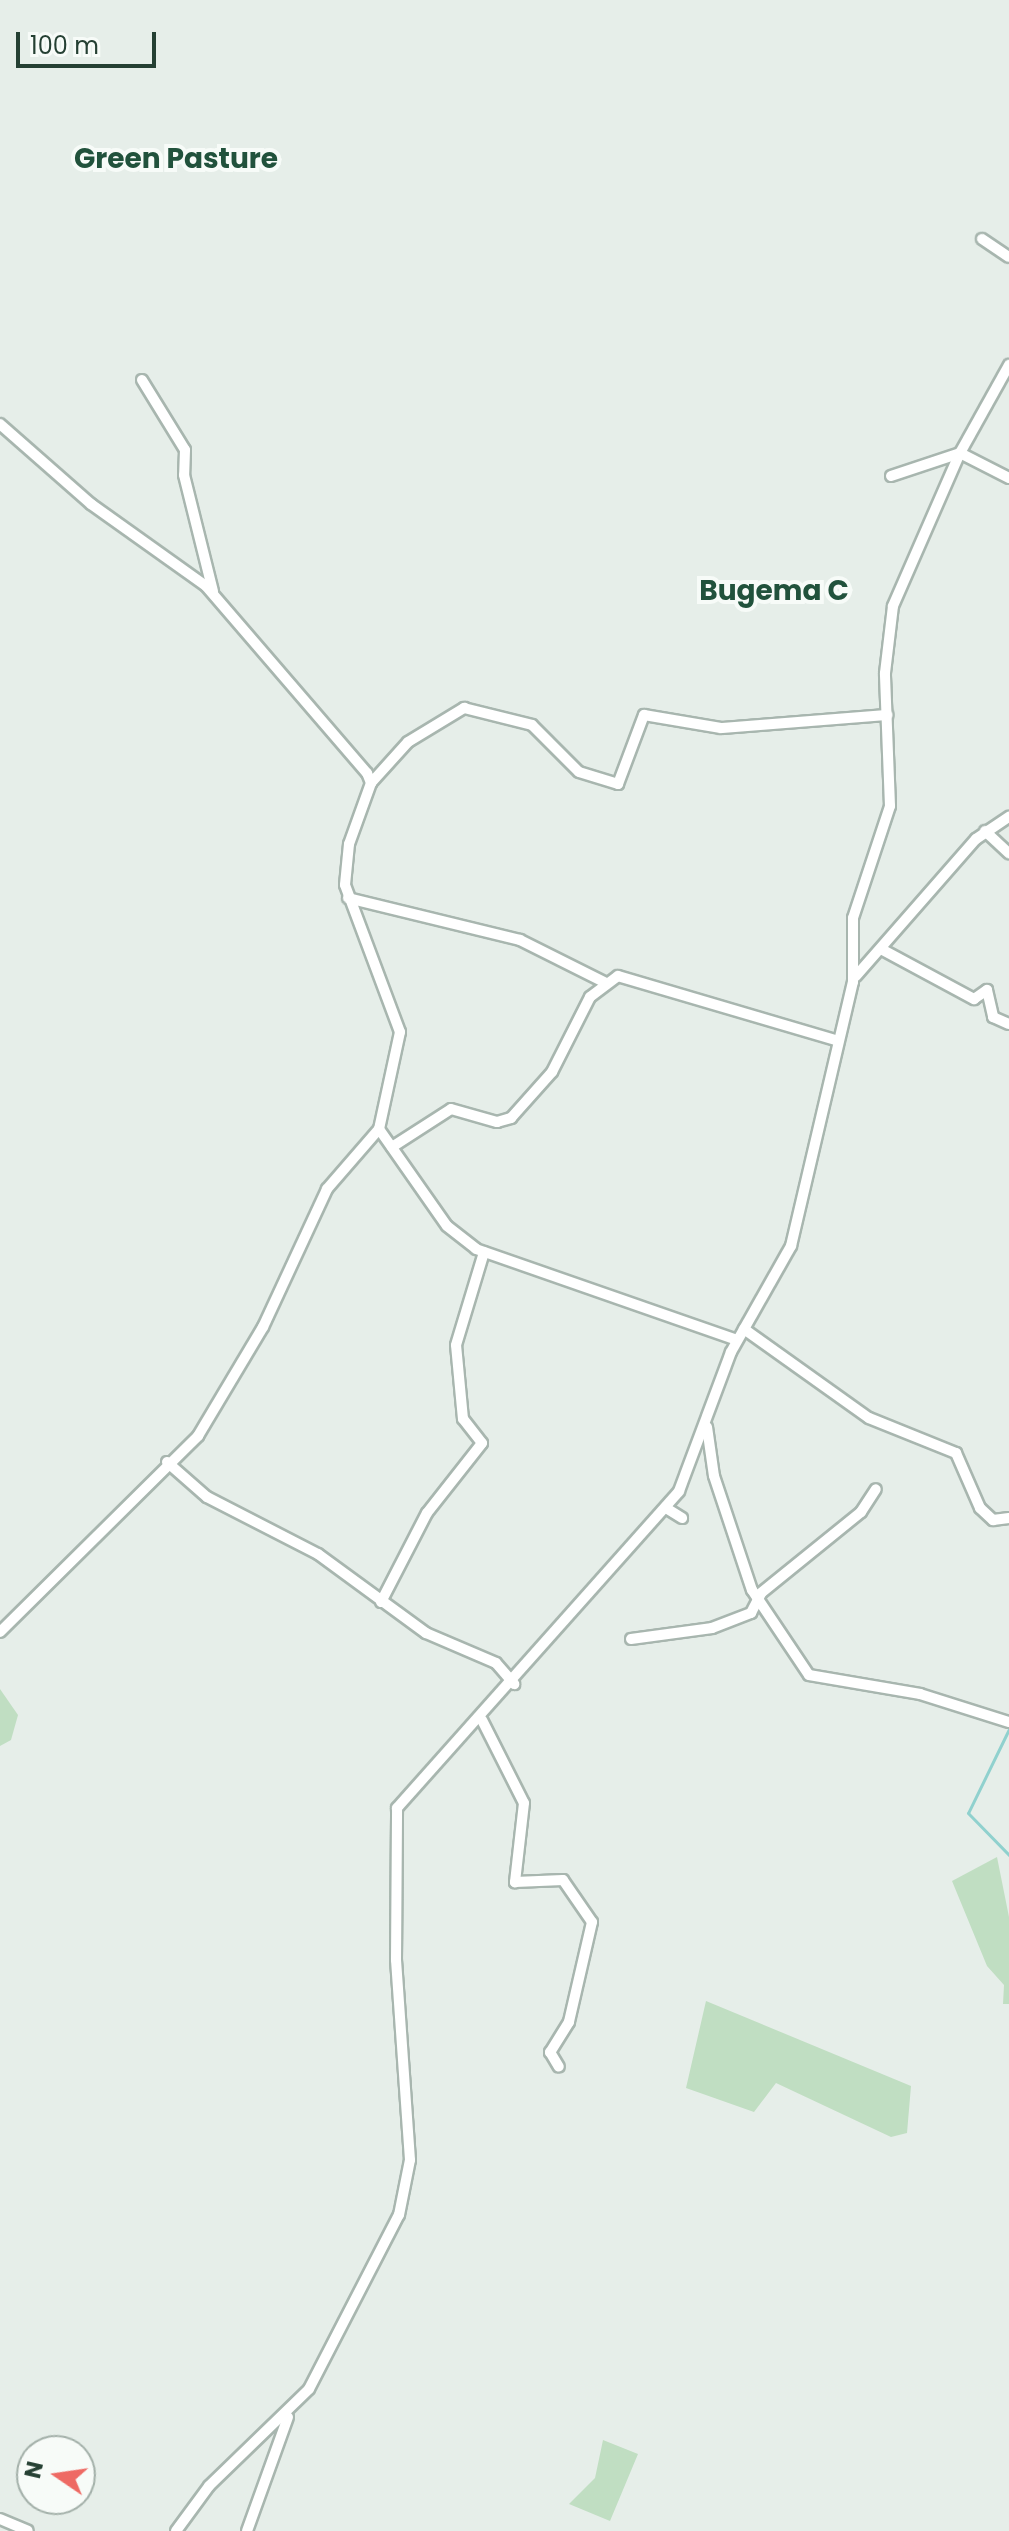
<!DOCTYPE html>
<html>
<head>
<meta charset="utf-8">
<style>
	body { margin:0 }
	#map { position:relative; width:1009px; height:2531px; overflow:hidden; background:#e6eee9; font-family:Poppins,sans-serif }
	div>[style] { position:absolute }
	[style*='--x'] { left:calc(var(--x)*1px); top:calc(var(--y)*1px); width:calc(var(--w)*1px); rotate:calc(var(--a)*1deg) }
	.green>* { inset:0; background:#c0dec2 }
	.stream>* { height:3px; margin:-1.5px; padding:0 1.5px; transform-origin:1.5px; border-radius:1.5px; background:#90d1ce }
	.roads { filter:drop-shadow(2px 0 #a8b6af) drop-shadow(-2px 0 #a8b6af) drop-shadow(0 2px #a8b6af) drop-shadow(0 -2px #a8b6af) }
	.minor>* { height:10px; margin:-5px; padding:0 5px; transform-origin:5px; border-radius:5px; background:#fff }
	span { translate:-50% -50%; white-space:nowrap; text-align:center; line-height:1.15; -webkit-text-stroke:8px #f7fbf8; paint-order:stroke }
	.quarter-label { font-size:28px; color:#21523c; font-weight:700 }
	.north { position:absolute; left:16px; top:2435px; width:80px; height:80px; box-sizing:border-box; background:#f7fbf8; border:2px solid #a3b0a9; border-radius:50%; rotate:283deg; font-size:22px; font-weight:700; line-height:32px; text-align:center; color:#254033 }
	.north::after { content:''; display:block; margin:auto; width:28px; height:36px; background:#ee6a64; clip-path:polygon(50% 0,100% 100%,50% 72%,0 100%) }
	.scale { position:absolute; left:16px; top:32px; width:140px; height:36px; box-sizing:border-box; border:4px solid #254033; border-top:0; padding-left:10px; font-size:24px; line-height:28px; white-space:nowrap; color:#254033; -webkit-text-stroke:6px #f7fbf8; paint-order:stroke }
</style>
</head>
<body>
<div id="map">
	<div class="green">
		<div style="clip-path:polygon(0 1689px,18px 1715px,11px 1740px,0 1746px)"></div>
		<div style="clip-path:polygon(997px 1857px,1009px 1917px,1009px 2004px,1003px 2004px,1004px 1985px,987px 1966px,952px 1881px)"></div>
		<div style="clip-path:polygon(706px 2001px,911px 2086px,907px 2133px,891px 2137px,776px 2083px,754px 2112px,686px 2088px)"></div>
		<div style="clip-path:polygon(603px 2440px,638px 2454px,610px 2521px,569px 2504px,595px 2478px)"></div>
	</div>
	<div class="stream">
		<div style="--x:1009;--y:1729;--w:93;--a:116"></div>
		<div style="--x:968;--y:1813;--w:59;--a:45.7"></div>
	</div>
	<div class="roads">
		<div class="minor">
			<div style="--x:982;--y:239;--w:32;--a:34"></div>
			<div style="--x:142;--y:380;--w:82;--a:58.4"></div>
			<div style="--x:185;--y:450;--w:25;--a:92"></div>
			<div style="--x:184;--y:475;--w:120;--a:76"></div>
			<div style="--x:0;--y:424;--w:121;--a:41.3"></div>
			<div style="--x:91;--y:504;--w:141;--a:35.5"></div>
			<div style="--x:206;--y:586;--w:247;--a:49.3"></div>
			<div style="--x:367;--y:773;--w:11;--a:68"></div>
			<div style="--x:371;--y:783;--w:65;--a:109.8"></div>
			<div style="--x:349;--y:844;--w:41;--a:95.6"></div>
			<div style="--x:345;--y:885;--w:157;--a:69.5"></div>
			<div style="--x:400;--y:1032;--w:99;--a:102.2"></div>
			<div style="--x:379;--y:1129;--w:118;--a:55"></div>
			<div style="--x:447;--y:1226;--w:37;--a:38"></div>
			<div style="--x:476;--y:1249;--w:276;--a:19.2"></div>
			<div style="--x:891;--y:476;--w:73;--a:-18.4"></div>
			<div style="--x:960;--y:453;--w:55;--a:27"></div>
			<div style="--x:371;--y:783;--w:55;--a:-47.9"></div>
			<div style="--x:408;--y:742;--w:66;--a:-31.3"></div>
			<div style="--x:464;--y:708;--w:70;--a:14"></div>
			<div style="--x:532;--y:725;--w:66;--a:45"></div>
			<div style="--x:579;--y:772;--w:41;--a:17.1"></div>
			<div style="--x:618;--y:784;--w:74;--a:-69.4"></div>
			<div style="--x:644;--y:715;--w:78;--a:9.6"></div>
			<div style="--x:721;--y:728;--w:167;--a:-4.5"></div>
			<div style="--x:985;--y:831;--w:33;--a:43"></div>
			<div style="--x:348;--y:898;--w:177;--a:13.7"></div>
			<div style="--x:520;--y:940;--w:94;--a:26.6"></div>
			<div style="--x:881;--y:949;--w:106;--a:28.3"></div>
			<div style="--x:974;--y:999;--w:16;--a:-35"></div>
			<div style="--x:987;--y:990;--w:28;--a:77"></div>
			<div style="--x:993;--y:1017;--w:17;--a:24"></div>
			<div style="--x:856;--y:976;--w:182;--a:-48.8"></div>
			<div style="--x:976;--y:839;--w:40;--a:-34"></div>
			<div style="--x:392;--y:1147;--w:70;--a:-32.8"></div>
			<div style="--x:451;--y:1109;--w:48;--a:15.8"></div>
			<div style="--x:497;--y:1122;--w:15;--a:-16"></div>
			<div style="--x:511;--y:1118;--w:62;--a:-48.3"></div>
			<div style="--x:552;--y:1072;--w:84;--a:-63.1"></div>
			<div style="--x:590;--y:997;--w:35;--a:-37"></div>
			<div style="--x:618;--y:976;--w:226;--a:16.4"></div>
			<div style="--x:744;--y:1329;--w:153;--a:35.5"></div>
			<div style="--x:869;--y:1418;--w:94;--a:21.9"></div>
			<div style="--x:956;--y:1453;--w:60;--a:66.4"></div>
			<div style="--x:980;--y:1508;--w:18;--a:43"></div>
			<div style="--x:993;--y:1520;--w:16;--a:-7"></div>
			<div style="--x:707;--y:1427;--w:49;--a:81.9"></div>
			<div style="--x:714;--y:1476;--w:120;--a:71.6"></div>
			<div style="--x:752;--y:1590;--w:102;--a:56.2"></div>
			<div style="--x:809;--y:1675;--w:113;--a:9.7"></div>
			<div style="--x:920;--y:1694;--w:93;--a:17.5"></div>
			<div style="--x:167;--y:1462;--w:53;--a:41.2"></div>
			<div style="--x:207;--y:1497;--w:125;--a:27.2"></div>
			<div style="--x:318;--y:1554;--w:134;--a:36.2"></div>
			<div style="--x:426;--y:1633;--w:76;--a:23.2"></div>
			<div style="--x:496;--y:1663;--w:28;--a:49"></div>
			<div style="--x:666;--y:1508;--w:19;--a:32"></div>
			<div style="--x:381;--y:1602;--w:100;--a:-62.7"></div>
			<div style="--x:427;--y:1513;--w:89;--a:-51.8"></div>
			<div style="--x:482;--y:1443;--w:31;--a:-128"></div>
			<div style="--x:463;--y:1419;--w:74;--a:-95.4"></div>
			<div style="--x:456;--y:1345;--w:97;--a:-73.2"></div>
			<div style="--x:0;--y:1632;--w:279;--a:-44.7"></div>
			<div style="--x:198;--y:1436;--w:127;--a:-59.2"></div>
			<div style="--x:263;--y:1327;--w:152;--a:-65.1"></div>
			<div style="--x:327;--y:1189;--w:79;--a:-49.1"></div>
			<div style="--x:631;--y:1639;--w:82;--a:-7.7"></div>
			<div style="--x:712;--y:1628;--w:42;--a:-21"></div>
			<div style="--x:751;--y:1613;--w:22;--a:-63"></div>
			<div style="--x:761;--y:1593;--w:129;--a:-39"></div>
			<div style="--x:861;--y:1512;--w:27;--a:-57"></div>
			<div style="--x:482;--y:1720;--w:93;--a:63.2"></div>
			<div style="--x:524;--y:1803;--w:80;--a:96.5"></div>
			<div style="--x:515;--y:1882;--w:48;--a:-2.4"></div>
			<div style="--x:563;--y:1880;--w:51;--a:55.4"></div>
			<div style="--x:592;--y:1922;--w:103;--a:103"></div>
			<div style="--x:569;--y:2022;--w:36;--a:122"></div>
			<div style="--x:550;--y:2052;--w:17;--a:59"></div>
			<div style="--x:0;--y:2519;--w:30;--a:23"></div>
			<div style="--x:176;--y:2531;--w:56;--a:-53.7"></div>
			<div style="--x:209;--y:2486;--w:139;--a:-44.1"></div>
			<div style="--x:309;--y:2389;--w:196;--a:-62.7"></div>
			<div style="--x:399;--y:2215;--w:56;--a:-78.7"></div>
			<div style="--x:410;--y:2160;--w:200;--a:-94"></div>
			<div style="--x:396;--y:1960;--w:152;--a:-89.6"></div>
			<div style="--x:397;--y:1808;--w:424;--a:-48.3"></div>
			<div style="--x:679;--y:1491;--w:148;--a:-69.5"></div>
			<div style="--x:731;--y:1352;--w:122;--a:-60.5"></div>
			<div style="--x:791;--y:1246;--w:271;--a:-76.8"></div>
			<div style="--x:853;--y:982;--w:64;--a:-90"></div>
			<div style="--x:853;--y:918;--w:118;--a:-71.7"></div>
			<div style="--x:890;--y:806;--w:133;--a:-92.2"></div>
			<div style="--x:885;--y:673;--w:67;--a:-83.2"></div>
			<div style="--x:893;--y:606;--w:167;--a:-66.4"></div>
			<div style="--x:960;--y:453;--w:101;--a:-60.9"></div>
			<div style="--x:247;--y:2531;--w:121;--a:-70.2"></div>
		</div>
	</div>
	<div class="quarter-label">
		<span style="left:176px;top:159px">Green Pasture</span>
		<span style="left:774px;top:591px">Bugema C</span>
	</div>
	<div class="north">N</div>
	<div class="scale">100 m</div>
</div>
</body>
</html>
